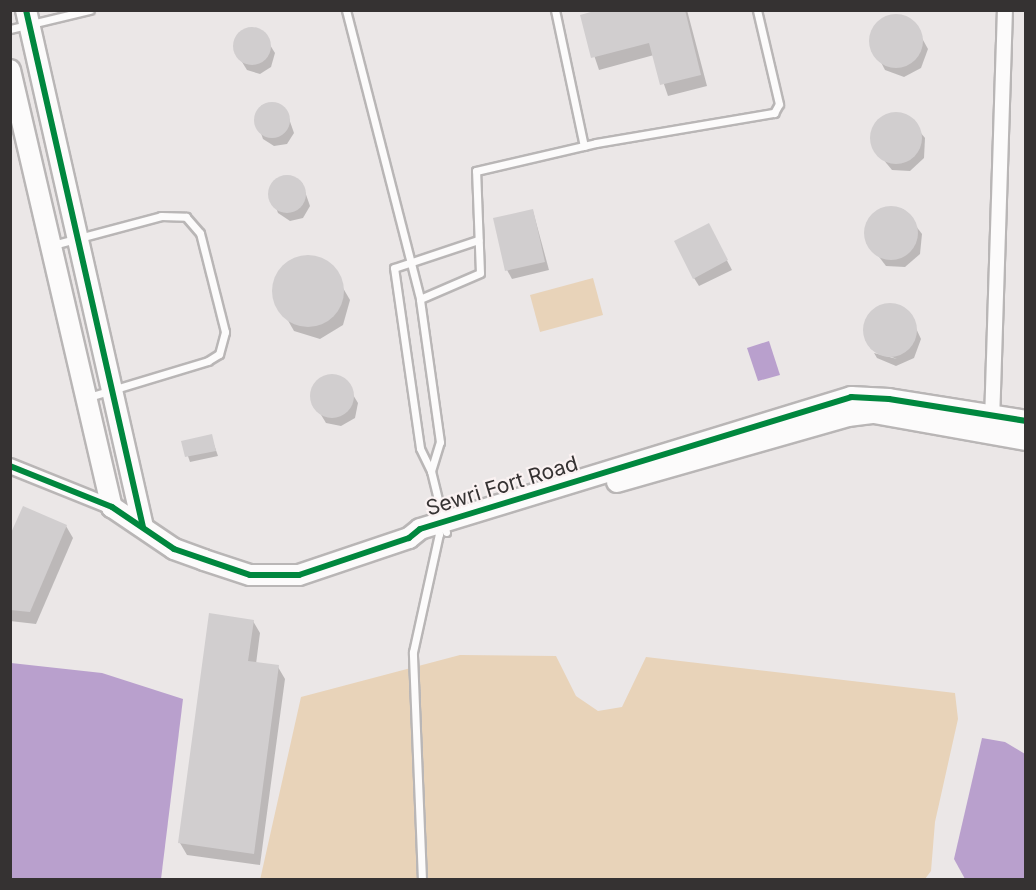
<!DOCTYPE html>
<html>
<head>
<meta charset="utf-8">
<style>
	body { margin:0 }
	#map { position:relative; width:1036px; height:890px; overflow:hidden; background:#ebe7e7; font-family:Inter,sans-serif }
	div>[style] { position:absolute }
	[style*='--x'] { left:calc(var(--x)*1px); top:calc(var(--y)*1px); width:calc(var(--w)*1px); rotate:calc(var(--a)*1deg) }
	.green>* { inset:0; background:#e8d3b9 }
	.water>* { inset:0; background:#b9a0cd }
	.shadow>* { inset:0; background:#0003 }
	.building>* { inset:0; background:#d1cecf }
	.round { border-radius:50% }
	.roads { filter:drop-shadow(2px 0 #b9b6b6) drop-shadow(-2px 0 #b9b6b6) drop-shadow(0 2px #b9b6b6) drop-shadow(0 -2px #b9b6b6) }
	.lane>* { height:7px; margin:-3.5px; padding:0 3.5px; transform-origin:3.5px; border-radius:3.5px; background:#fcfbfb }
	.street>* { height:14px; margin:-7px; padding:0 7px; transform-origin:7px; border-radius:7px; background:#fcfbfb }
	.secondary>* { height:20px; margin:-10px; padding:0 10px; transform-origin:10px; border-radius:10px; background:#fcfbfb }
	.cycleway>* { height:6px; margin:-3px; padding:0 3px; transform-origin:3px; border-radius:3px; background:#00873e }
	span { translate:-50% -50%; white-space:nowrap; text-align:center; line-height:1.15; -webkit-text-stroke:4.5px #faf2f2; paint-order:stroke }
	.street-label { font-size:21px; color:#353232 }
	.frame { position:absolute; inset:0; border:12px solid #353232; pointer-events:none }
</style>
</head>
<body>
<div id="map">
	<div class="green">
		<div style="clip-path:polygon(593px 278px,603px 315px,540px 332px,530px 295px)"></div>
		<div style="clip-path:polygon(460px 655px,556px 656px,576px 696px,598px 711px,622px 707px,646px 657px,955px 693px,958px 719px,935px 822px,931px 871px,925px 879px,260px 880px,301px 697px)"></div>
	</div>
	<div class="water">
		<div style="clip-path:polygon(769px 341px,780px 375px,758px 381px,747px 348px)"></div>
		<div style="clip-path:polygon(11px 663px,102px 673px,183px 699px,161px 879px,11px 879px)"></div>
		<div style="clip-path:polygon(982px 738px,1005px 742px,1025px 754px,1025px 879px,965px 879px,954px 859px)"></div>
	</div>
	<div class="shadow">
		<div style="clip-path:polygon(604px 10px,687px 10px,707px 86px,668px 96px,654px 55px,599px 70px,581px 16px)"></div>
		<div style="clip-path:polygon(895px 15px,913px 22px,928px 49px,921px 68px,904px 77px,885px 70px,871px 43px,877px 24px)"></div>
		<div style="clip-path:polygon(249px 29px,262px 32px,275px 53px,271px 67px,260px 74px,247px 70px,234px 49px,237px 36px)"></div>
		<div style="clip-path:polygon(275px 103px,286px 110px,294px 133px,287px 144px,274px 146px,263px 139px,255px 116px,262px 105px)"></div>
		<div style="clip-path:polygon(887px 115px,906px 115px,925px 138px,924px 158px,910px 171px,892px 170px,873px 147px,873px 128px)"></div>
		<div style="clip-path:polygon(290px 176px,302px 183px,310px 206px,303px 218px,290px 221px,278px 213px,270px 191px,277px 179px)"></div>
		<div style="clip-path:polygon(883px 208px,903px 209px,922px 234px,920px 254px,905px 267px,886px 266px,867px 241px,868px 221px)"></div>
		<div style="clip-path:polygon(533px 211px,549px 270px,512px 279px,507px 270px)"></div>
		<div style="clip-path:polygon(713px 234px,732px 270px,699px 286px,694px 278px)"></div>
		<div style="clip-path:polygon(304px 257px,329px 264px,350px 300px,343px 325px,320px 339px,294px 331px,274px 296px,281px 270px)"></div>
		<div style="clip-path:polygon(889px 304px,908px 311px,921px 339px,914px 358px,896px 366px,877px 358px,874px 353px,897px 359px,871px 349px,864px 330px,871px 312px)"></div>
		<div style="clip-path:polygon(329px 376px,344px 380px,358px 403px,355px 418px,341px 426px,326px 423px,312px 400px,315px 384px)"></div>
		<div style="clip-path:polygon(211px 436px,218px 456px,190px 462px,183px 442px)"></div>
		<div style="clip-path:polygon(66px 526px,73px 538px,36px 624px,10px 621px,10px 539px)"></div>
		<div style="clip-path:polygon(253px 621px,260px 633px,256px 664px,278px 667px,285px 679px,260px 865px,187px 855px,180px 843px)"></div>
	</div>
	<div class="building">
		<div style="clip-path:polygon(598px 10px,685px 10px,701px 75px,660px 85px,649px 43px,591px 58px,580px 15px)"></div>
		<div class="round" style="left:869px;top:14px;width:54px;height:54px"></div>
		<div class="round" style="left:233px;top:27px;width:38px;height:38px"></div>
		<div class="round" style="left:254px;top:102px;width:36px;height:36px"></div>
		<div class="round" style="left:870px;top:112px;width:52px;height:52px"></div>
		<div class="round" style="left:268px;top:175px;width:38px;height:38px"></div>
		<div class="round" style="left:864px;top:206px;width:54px;height:54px"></div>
		<div style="clip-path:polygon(533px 209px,545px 262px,505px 271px,493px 218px)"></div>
		<div style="clip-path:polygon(709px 223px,728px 260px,693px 279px,674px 241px)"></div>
		<div class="round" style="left:272px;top:255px;width:72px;height:72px"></div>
		<div class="round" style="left:863px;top:303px;width:54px;height:54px"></div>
		<div class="round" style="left:310px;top:374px;width:44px;height:44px"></div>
		<div style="clip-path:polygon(212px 434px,216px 451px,185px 457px,181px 441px)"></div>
		<div style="clip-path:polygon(23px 506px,67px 525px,30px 612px,10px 610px,10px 535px)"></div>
		<div style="clip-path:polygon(209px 613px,254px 620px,248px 661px,279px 665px,254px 854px,178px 843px)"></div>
	</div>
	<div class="roads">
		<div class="lane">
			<div style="--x:346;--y:10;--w:298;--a:75.6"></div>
			<div style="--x:555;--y:10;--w:139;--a:78"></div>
			<div style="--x:10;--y:29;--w:82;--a:-13.4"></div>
			<div style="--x:53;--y:245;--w:112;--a:-15"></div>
			<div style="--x:161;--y:216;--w:25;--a:2"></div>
			<div style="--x:186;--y:217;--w:21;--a:49"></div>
			<div style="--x:200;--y:233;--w:102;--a:75.8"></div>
			<div style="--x:225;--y:332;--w:23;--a:105"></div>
			<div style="--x:219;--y:354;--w:13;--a:148"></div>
			<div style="--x:208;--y:361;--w:124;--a:163.2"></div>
			<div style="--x:431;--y:471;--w:30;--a:-73"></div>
			<div style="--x:440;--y:442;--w:144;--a:-98"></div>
			<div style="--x:420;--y:299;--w:65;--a:-23.4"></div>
			<div style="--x:480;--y:273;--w:102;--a:-92.2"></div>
			<div style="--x:476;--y:171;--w:123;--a:-13.1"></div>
			<div style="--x:596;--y:143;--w:181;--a:-9.6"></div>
			<div style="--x:774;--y:113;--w:10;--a:-61"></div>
			<div style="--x:779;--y:104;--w:97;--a:-103.2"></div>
			<div style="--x:446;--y:532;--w:63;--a:-103.8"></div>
			<div style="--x:431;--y:471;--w:25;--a:-116"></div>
			<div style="--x:420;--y:448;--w:182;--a:-98.2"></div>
			<div style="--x:394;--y:268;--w:89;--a:-18.4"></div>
			<div style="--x:422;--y:880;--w:228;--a:-92.3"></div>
			<div style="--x:413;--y:652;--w:121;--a:-77.6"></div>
			<div style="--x:439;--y:534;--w:9;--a:-111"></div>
		</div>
		<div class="street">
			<div style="--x:992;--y:422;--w:412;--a:-88.2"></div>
			<div style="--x:10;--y:466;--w:110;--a:21.9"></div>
		</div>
		<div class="secondary">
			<div style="--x:26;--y:10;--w:530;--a:77.25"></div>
			<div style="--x:10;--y:70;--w:449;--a:76.9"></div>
			<div style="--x:112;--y:507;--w:75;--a:34.1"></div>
			<div style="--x:174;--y:549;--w:32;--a:20"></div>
			<div style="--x:204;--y:560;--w:48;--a:18.1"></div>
			<div style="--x:250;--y:575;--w:49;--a:0"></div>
			<div style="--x:299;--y:575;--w:116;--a:-18.6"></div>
			<div style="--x:409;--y:538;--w:14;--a:-39"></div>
			<div style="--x:420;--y:529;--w:451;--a:-17"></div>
			<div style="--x:851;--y:397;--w:38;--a:3"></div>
			<div style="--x:889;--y:399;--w:139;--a:9.1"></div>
			<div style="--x:617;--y:482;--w:240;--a:-15.9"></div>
			<div style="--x:848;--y:416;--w:26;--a:-7"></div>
			<div style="--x:874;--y:413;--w:154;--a:10.1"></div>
		</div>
	</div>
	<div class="cycleway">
		<div style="--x:26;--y:10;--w:530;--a:77.25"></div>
		<div style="--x:10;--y:466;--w:110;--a:21.9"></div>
		<div style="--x:112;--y:507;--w:75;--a:34.1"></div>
		<div style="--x:174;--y:549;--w:80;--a:18.9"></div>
		<div style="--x:250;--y:575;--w:49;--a:0"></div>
		<div style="--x:299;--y:575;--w:116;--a:-18.6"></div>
		<div style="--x:409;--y:538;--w:14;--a:-39"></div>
		<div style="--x:420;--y:529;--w:451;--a:-17"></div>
		<div style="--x:851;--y:397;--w:38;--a:3"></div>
		<div style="--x:889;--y:399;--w:139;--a:9.1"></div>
	</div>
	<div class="street-label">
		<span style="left:502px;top:486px;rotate:-17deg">Sewri Fort Road</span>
	</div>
	<div class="frame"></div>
</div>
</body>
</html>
